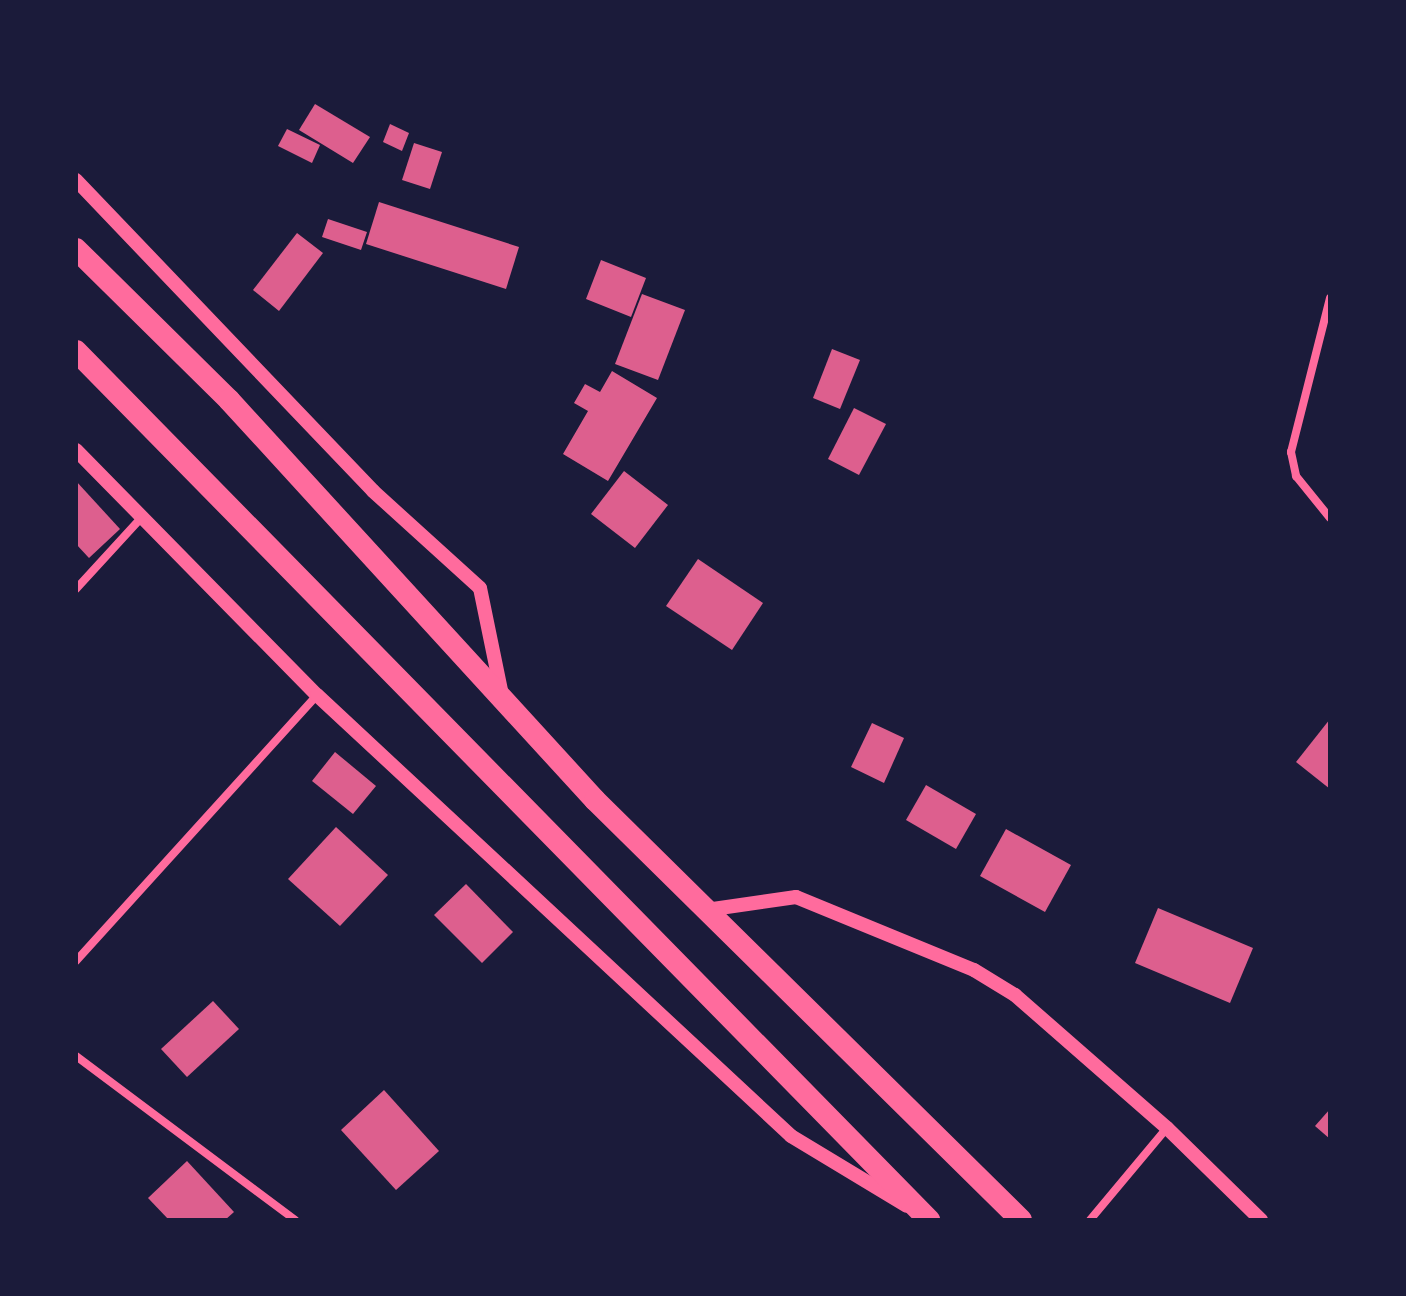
<!DOCTYPE html>
<html>
<head>
<meta charset="utf-8">
<style>
	body { margin:0 }
	#map { position:relative; width:1406px; height:1296px; overflow:hidden; background:#1b1b3a; font-family:"Varela Round",sans-serif }
	div>[style] { position:absolute }
	[style*='--x'] { left:calc(var(--x)*1px); top:calc(var(--y)*1px); width:calc(var(--w)*1px); rotate:calc(var(--a)*1deg) }
	.building>* { inset:0; background:#dd5f8e }
	.minor>* { height:8px; margin:-4px; padding:0 4px; transform-origin:4px; border-radius:4px; background:#ff6b9d }
	.tertiary>* { height:14px; margin:-7px; padding:0 7px; transform-origin:7px; border-radius:7px; background:#ff6b9d }
	.trunk>* { height:22px; margin:-11px; padding:0 11px; transform-origin:11px; border-radius:11px; background:#ff6b9d }
	span { translate:-50% -50%; white-space:nowrap; text-align:center; line-height:1.15; -webkit-text-stroke:8px #1b1b3a; paint-order:stroke }
	.frame { position:absolute; inset:0; border:78px solid #1b1b3a; pointer-events:none }
</style>
</head>
<body>
<div id="map">
	<div class="building">
		<div style="clip-path:polygon(315px 104px,370px 137px,353px 163px,299px 130px)"></div>
		<div style="clip-path:polygon(390px 124px,409px 133px,402px 151px,383px 142px)"></div>
		<div style="clip-path:polygon(287px 129px,320px 145px,312px 163px,278px 146px)"></div>
		<div style="clip-path:polygon(414px 143px,442px 152px,430px 189px,402px 180px)"></div>
		<div style="clip-path:polygon(379px 202px,519px 247px,506px 289px,366px 244px)"></div>
		<div style="clip-path:polygon(328px 219px,367px 232px,361px 250px,322px 237px)"></div>
		<div style="clip-path:polygon(297px 233px,323px 253px,279px 311px,253px 290px)"></div>
		<div style="clip-path:polygon(601px 260px,646px 278px,631px 317px,586px 299px)"></div>
		<div style="clip-path:polygon(642px 294px,685px 310px,658px 380px,615px 364px)"></div>
		<div style="clip-path:polygon(832px 349px,860px 360px,840px 409px,813px 398px)"></div>
		<div style="clip-path:polygon(612px 371px,657px 398px,608px 481px,563px 454px,588px 411px,574px 403px,585px 384px,600px 392px)"></div>
		<div style="clip-path:polygon(854px 408px,886px 424px,859px 475px,828px 459px)"></div>
		<div style="clip-path:polygon(624px 471px,668px 505px,635px 548px,591px 514px)"></div>
		<div style="clip-path:polygon(76px 481px,120px 529px,89px 558px,76px 544px)"></div>
		<div style="clip-path:polygon(698px 559px,763px 603px,732px 650px,666px 606px)"></div>
		<div style="clip-path:polygon(1330px 719px,1330px 789px,1296px 762px)"></div>
		<div style="clip-path:polygon(872px 723px,904px 738px,884px 783px,851px 767px)"></div>
		<div style="clip-path:polygon(335px 752px,376px 786px,353px 814px,312px 781px)"></div>
		<div style="clip-path:polygon(926px 785px,976px 814px,956px 849px,906px 820px)"></div>
		<div style="clip-path:polygon(336px 827px,388px 875px,340px 926px,288px 879px)"></div>
		<div style="clip-path:polygon(1006px 829px,1071px 865px,1045px 912px,980px 876px)"></div>
		<div style="clip-path:polygon(466px 884px,513px 932px,482px 963px,434px 915px)"></div>
		<div style="clip-path:polygon(1158px 908px,1253px 948px,1230px 1003px,1135px 963px)"></div>
		<div style="clip-path:polygon(213px 1001px,239px 1029px,187px 1077px,161px 1049px)"></div>
		<div style="clip-path:polygon(384px 1090px,439px 1151px,396px 1190px,341px 1130px)"></div>
		<div style="clip-path:polygon(1330px 1109px,1330px 1139px,1315px 1126px)"></div>
		<div style="clip-path:polygon(187px 1161px,234px 1212px,225px 1220px,169px 1220px,148px 1198px)"></div>
	</div>
	<div class="minor">
		<div style="--x:1330;--y:298;--w:159;--a:104.2"></div>
		<div style="--x:1291;--y:452;--w:25;--a:78"></div>
		<div style="--x:1296;--y:476;--w:54;--a:51"></div>
		<div style="--x:76;--y:589;--w:98;--a:-47.5"></div>
		<div style="--x:76;--y:961;--w:359;--a:-47.8"></div>
		<div style="--x:76;--y:1056;--w:274;--a:36.8"></div>
		<div style="--x:1090;--y:1220;--w:120;--a:-50.1"></div>
	</div>
	<div class="tertiary">
		<div style="--x:76;--y:180;--w:430;--a:46.3"></div>
		<div style="--x:373;--y:491;--w:144;--a:42.2"></div>
		<div style="--x:480;--y:588;--w:109;--a:78.4"></div>
		<div style="--x:76;--y:450;--w:344;--a:45.5"></div>
		<div style="--x:317;--y:695;--w:647;--a:42.93"></div>
		<div style="--x:791;--y:1136;--w:135;--a:31.1"></div>
		<div style="--x:706;--y:910;--w:91;--a:-8.2"></div>
		<div style="--x:796;--y:897;--w:192;--a:22.3"></div>
		<div style="--x:974;--y:970;--w:48;--a:31.4"></div>
		<div style="--x:1015;--y:995;--w:202;--a:41.2"></div>
		<div style="--x:1167;--y:1128;--w:132;--a:44.4"></div>
	</div>
	<div class="trunk">
		<div style="--x:76;--y:249;--w:215;--a:44.6"></div>
		<div style="--x:229;--y:400;--w:542;--a:47.54"></div>
		<div style="--x:595;--y:800;--w:598;--a:44.59"></div>
		<div style="--x:76;--y:351;--w:1218;--a:45.53"></div>
	</div>
	<div class="frame"></div>
</div>
</body>
</html>
